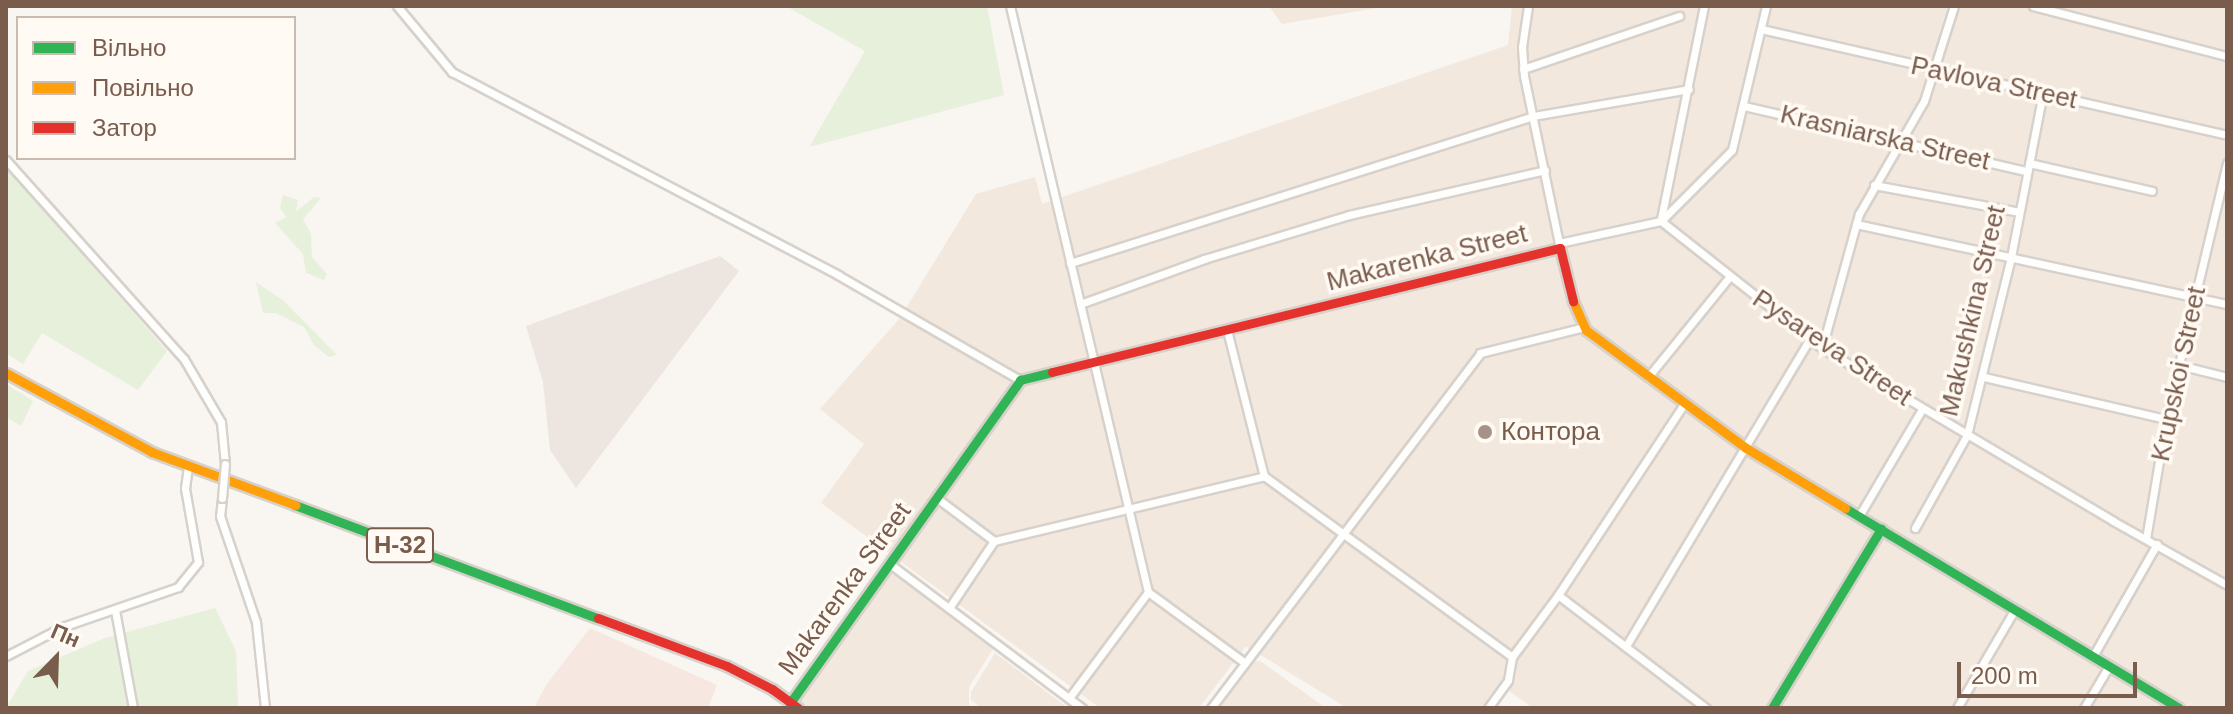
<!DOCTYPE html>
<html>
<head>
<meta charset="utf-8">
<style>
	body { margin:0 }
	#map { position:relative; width:2233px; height:714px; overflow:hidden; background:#f9f5f0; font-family:Arial,sans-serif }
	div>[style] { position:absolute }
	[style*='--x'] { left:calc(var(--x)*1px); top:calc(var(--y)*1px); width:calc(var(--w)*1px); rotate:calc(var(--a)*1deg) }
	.residential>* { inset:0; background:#f2e8de }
	.commercial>* { inset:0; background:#f6e8e1 }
	.industrial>* { inset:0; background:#ede5e0 }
	.green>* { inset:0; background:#e7f0db }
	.roads { filter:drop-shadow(2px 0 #d7d1cb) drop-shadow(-2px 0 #d7d1cb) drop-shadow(0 2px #d7d1cb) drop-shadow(0 -2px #d7d1cb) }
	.street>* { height:7px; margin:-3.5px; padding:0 3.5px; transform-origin:3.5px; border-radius:3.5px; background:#fefefd }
	.fast>* { height:9px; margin:-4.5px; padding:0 4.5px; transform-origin:4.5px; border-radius:4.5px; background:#30b455 }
	.slow>* { height:9px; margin:-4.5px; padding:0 4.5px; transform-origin:4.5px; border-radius:4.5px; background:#ff9f0a }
	.jam>* { height:9px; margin:-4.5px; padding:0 4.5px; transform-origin:4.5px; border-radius:4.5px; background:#e5322d }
	.bridges { filter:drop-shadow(2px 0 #d7d1cb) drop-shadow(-2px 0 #d7d1cb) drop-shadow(0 2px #d7d1cb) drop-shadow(0 -2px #d7d1cb) }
	.street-bridge>* { height:7px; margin:-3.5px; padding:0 3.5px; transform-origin:3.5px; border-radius:3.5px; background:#fefefd }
	.dots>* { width:22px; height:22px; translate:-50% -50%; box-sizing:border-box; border:4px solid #fffaf3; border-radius:50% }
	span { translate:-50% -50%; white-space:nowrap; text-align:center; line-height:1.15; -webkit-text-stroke:7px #fffaf3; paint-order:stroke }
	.shield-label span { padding:2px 6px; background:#fffaf3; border:2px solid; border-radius:6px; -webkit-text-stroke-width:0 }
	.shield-label { font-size:24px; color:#7a5c4d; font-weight:700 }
	.street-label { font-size:26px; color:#7a5c4d }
	.poi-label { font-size:26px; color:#7a5c4d }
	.left { translate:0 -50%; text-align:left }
	.frame { position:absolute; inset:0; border:8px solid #7a5c4d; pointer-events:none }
	.legend { position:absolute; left:16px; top:16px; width:280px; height:144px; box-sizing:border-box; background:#fffaf3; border:2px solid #cabbb1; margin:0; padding:10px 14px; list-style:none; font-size:24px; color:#7a5c4d }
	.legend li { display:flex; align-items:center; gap:16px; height:40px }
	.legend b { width:40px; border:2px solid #cabbb1 }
	.north { position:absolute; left:16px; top:618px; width:80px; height:80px; -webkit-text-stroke:6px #fffaf3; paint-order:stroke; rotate:23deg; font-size:22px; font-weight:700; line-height:32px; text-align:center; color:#7a5c4d }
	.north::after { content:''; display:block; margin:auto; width:28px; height:36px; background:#7a5c4d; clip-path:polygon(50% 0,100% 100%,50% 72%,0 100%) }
	.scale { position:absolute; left:1957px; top:662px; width:180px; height:36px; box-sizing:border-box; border:4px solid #7a5c4d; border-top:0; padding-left:10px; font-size:24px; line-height:28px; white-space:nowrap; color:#7a5c4d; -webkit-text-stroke:6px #fffaf3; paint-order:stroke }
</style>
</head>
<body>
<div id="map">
	<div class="residential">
		<div style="clip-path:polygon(1269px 6px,1389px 6px,1282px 24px)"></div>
		<div style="clip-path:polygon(1512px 6px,2227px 6px,2227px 708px,1533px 708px,1499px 684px,1481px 708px,1347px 708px,1246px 646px,1199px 708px,1100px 708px,821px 503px,864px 444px,820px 409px,900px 318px,976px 194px,1035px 177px,1042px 204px,1508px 45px)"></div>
		<div style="clip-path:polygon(892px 573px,993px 649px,969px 687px,969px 708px,804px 708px,799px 699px,800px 692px,885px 575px)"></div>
		<div style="clip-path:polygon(995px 653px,1068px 708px,982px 708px,971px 700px,971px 692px)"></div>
		<div style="clip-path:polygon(1255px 661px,1260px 661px,1326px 708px,1218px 708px)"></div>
	</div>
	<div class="commercial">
		<div style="clip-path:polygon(590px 628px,717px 685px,708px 708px,534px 708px,546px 685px)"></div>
	</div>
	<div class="industrial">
		<div style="clip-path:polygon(720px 256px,739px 271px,576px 488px,550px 450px,543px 382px,526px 326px)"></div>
	</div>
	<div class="green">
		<div style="clip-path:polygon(786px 6px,987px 6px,1004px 95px,809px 147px,865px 51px)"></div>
		<div style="clip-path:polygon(6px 168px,167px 351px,138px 390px,42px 333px,23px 364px,6px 353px)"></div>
		<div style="clip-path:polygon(283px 195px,298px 200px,296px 212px,314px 197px,321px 198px,303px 219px,311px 234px,312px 257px,327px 274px,324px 280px,306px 273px,303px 254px,275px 223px,286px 217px,280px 208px)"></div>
		<div style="clip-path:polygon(256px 282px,284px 301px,337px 355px,329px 357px,314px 345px,304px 327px,276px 313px,263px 313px)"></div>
		<div style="clip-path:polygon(6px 384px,33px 401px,21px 426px,6px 417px)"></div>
		<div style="clip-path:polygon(215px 608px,236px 651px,238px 708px,6px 708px,28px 671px,105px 638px)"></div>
	</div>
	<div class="roads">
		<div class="street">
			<div style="--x:397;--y:6;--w:86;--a:50.2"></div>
			<div style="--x:452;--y:72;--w:436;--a:27.7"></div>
			<div style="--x:838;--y:275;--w:210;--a:30"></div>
			<div style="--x:1010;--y:6;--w:602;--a:76.75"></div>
			<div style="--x:1148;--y:592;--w:132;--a:126.7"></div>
			<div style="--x:1528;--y:6;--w:41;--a:98.3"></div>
			<div style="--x:1522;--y:47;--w:29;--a:86"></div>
			<div style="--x:1524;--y:76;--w:176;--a:78.2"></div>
			<div style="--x:2033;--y:6;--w:200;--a:14.5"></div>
			<div style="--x:1761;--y:29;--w:478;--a:12.8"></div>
			<div style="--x:1523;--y:69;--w:165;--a:-18.8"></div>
			<div style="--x:1744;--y:106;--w:289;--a:13"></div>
			<div style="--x:6;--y:160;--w:267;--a:48.2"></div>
			<div style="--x:184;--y:359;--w:73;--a:59.6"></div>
			<div style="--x:221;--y:422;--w:42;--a:84.6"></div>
			<div style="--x:2029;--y:163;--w:126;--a:12.8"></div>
			<div style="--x:1874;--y:185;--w:147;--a:10.5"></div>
			<div style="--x:1661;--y:219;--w:217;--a:-78.6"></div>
			<div style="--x:1661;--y:221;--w:100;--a:-45"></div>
			<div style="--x:1732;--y:150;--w:148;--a:-76.7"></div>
			<div style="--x:1856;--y:224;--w:380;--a:12.2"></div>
			<div style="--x:1559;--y:243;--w:104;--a:-12.2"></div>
			<div style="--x:1661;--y:221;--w:205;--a:38.3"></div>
			<div style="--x:1822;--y:348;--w:339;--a:30.7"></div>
			<div style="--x:2113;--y:521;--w:131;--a:29.3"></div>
			<div style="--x:1070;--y:263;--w:486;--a:-17.6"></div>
			<div style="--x:1533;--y:116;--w:158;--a:-9.8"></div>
			<div style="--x:1080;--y:304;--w:132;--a:-19.9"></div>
			<div style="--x:1204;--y:259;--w:152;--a:-16.9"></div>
			<div style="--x:1349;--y:215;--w:201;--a:-12.9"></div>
			<div style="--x:1227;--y:330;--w:151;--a:75.8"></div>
			<div style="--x:1264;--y:476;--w:307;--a:36.1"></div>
			<div style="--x:1822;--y:348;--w:139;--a:-74.6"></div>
			<div style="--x:1859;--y:214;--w:130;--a:-60.1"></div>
			<div style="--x:1924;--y:101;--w:100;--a:-72.5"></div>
			<div style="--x:2179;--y:365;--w:49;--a:14"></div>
			<div style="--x:1648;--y:377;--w:130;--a:-50.9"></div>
			<div style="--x:1984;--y:377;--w:187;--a:13"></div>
			<div style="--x:222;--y:498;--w:18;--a:96"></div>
			<div style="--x:220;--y:516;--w:112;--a:71.2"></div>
			<div style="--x:256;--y:622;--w:86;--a:84"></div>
			<div style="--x:938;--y:499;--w:70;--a:36.9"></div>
			<div style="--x:1859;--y:516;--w:124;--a:-59.5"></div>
			<div style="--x:1915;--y:528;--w:107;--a:-60.8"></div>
			<div style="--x:1967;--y:435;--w:183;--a:-76.1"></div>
			<div style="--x:2011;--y:257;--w:167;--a:-79"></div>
			<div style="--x:2146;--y:539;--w:122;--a:-80.5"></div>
			<div style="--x:2166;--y:419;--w:263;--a:-76.6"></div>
			<div style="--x:890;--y:564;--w:240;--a:36.9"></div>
			<div style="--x:1148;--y:592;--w:120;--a:36.2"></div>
			<div style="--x:1558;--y:595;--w:186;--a:37.4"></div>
			<div style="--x:949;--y:608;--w:81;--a:-56.1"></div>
			<div style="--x:994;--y:541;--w:278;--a:-13.5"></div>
			<div style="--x:115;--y:610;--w:100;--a:79.6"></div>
			<div style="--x:1626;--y:646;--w:358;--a:-59.1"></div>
			<div style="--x:6;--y:656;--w:63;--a:-27.4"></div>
			<div style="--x:62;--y:627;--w:123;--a:-19"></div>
			<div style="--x:178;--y:587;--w:32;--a:-51"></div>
			<div style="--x:198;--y:562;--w:75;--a:-100"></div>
			<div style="--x:185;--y:488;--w:22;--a:-82"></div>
			<div style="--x:2093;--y:656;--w:129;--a:-60.3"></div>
			<div style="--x:1211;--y:708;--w:445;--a:-52.8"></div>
			<div style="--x:1480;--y:353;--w:107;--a:-14"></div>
			<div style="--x:1488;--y:708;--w:34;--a:-54"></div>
			<div style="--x:1508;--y:680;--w:23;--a:-80"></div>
			<div style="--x:1512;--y:657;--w:77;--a:-53.4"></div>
			<div style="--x:1558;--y:595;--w:229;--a:-56.6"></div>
			<div style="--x:1957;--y:708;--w:115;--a:-59.6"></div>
			<div style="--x:2084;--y:708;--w:49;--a:-59.2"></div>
		</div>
		<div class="fast">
			<div style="--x:295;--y:505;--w:323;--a:20.5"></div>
			<div style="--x:1845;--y:508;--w:389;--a:30.9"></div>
			<div style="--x:790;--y:703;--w:397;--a:-54.5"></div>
			<div style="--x:1020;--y:380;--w:33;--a:-14"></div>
			<div style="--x:1772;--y:708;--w:210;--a:-58.7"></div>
		</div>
		<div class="slow">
			<div style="--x:1573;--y:301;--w:32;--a:66"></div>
			<div style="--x:1586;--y:330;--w:199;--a:36.4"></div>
			<div style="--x:1746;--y:448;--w:116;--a:31.2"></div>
			<div style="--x:6;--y:373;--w:166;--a:28.4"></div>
			<div style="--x:152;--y:452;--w:153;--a:20.3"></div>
		</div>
		<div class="jam">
			<div style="--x:1052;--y:372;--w:523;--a:-13.72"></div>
			<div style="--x:1560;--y:248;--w:55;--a:76.2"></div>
			<div style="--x:598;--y:618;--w:138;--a:20.4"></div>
			<div style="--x:727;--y:666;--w:51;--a:27.1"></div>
			<div style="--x:772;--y:689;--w:32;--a:36"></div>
		</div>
	</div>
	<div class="bridges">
		<div class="street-bridge">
			<div style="--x:222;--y:498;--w:34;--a:-85"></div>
		</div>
	</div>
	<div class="dots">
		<div style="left:1485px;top:432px;background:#a69286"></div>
	</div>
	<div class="shield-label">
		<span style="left:400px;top:545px">Н-32</span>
	</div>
	<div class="street-label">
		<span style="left:1994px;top:83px;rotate:12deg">Pavlova Street</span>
		<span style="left:1885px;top:138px;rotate:13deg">Krasniarska Street</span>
		<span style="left:1427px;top:258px;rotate:-14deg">Makarenka Street</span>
		<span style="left:1973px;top:311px;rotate:-77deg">Makushkina Street</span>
		<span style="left:1832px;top:348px;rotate:34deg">Pysareva Street</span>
		<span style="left:2179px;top:374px;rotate:-78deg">Krupskoi Street</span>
		<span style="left:845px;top:589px;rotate:-54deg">Makarenka Street</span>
	</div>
	<div class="poi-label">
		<span class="left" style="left:1501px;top:432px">Контора</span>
	</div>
	<div class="frame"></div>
	<ul class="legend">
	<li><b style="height:10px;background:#30b455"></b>Вільно</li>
	<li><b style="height:10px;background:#ff9f0a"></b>Повільно</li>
	<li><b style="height:10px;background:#e5322d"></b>Затор</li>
	</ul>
	<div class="north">Пн</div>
	<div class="scale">200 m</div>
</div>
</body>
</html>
